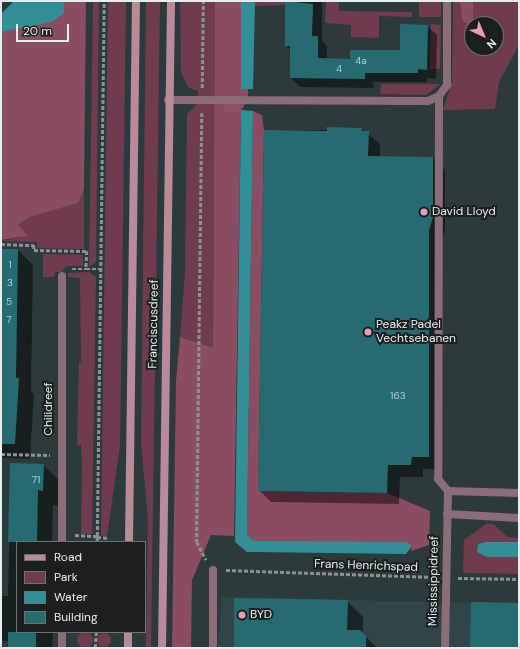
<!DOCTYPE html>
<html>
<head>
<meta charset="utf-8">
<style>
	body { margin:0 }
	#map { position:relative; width:520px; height:649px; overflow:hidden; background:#2d3a3b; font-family:"DM Sans",sans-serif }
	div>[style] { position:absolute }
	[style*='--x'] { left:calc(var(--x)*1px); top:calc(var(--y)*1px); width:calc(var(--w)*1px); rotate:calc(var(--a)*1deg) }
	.built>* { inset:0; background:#304547 }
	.green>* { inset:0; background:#6f3c4e }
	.round { border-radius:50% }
	.forest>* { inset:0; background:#8b4d62 }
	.water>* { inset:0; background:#318f97 }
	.shadow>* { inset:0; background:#0007 }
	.building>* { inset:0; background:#256c71 }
	.path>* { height:2.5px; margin-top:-1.25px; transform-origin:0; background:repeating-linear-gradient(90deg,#899394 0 4px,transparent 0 6px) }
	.lane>* { height:8px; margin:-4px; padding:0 4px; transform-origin:4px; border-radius:4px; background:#8a6d76 }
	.street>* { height:8px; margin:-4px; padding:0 4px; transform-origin:4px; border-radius:4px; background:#8a6d76 }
	.secondary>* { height:8px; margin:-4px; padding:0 4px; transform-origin:4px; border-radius:4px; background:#b98a98 }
	.dots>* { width:11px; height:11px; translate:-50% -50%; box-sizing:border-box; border:2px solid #1a2020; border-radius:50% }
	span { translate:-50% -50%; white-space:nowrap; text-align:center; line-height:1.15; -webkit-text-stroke:4px #1a2020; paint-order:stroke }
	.number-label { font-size:10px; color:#b5cdce }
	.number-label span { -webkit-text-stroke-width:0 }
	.poi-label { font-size:12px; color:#e5eded }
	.left { translate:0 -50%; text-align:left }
	.street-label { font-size:12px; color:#e5eded }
	.frame { position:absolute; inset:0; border:2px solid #e5eded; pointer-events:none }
	.legend { position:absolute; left:16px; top:541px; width:130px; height:92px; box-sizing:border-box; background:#1a2020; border:1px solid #6b7272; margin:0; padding:5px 7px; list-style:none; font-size:12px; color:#e5eded }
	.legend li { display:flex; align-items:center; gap:8px; height:20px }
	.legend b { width:20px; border:1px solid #6b7272 }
	.north { position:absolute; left:464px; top:16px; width:40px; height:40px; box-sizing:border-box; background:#1a2020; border:1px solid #6b7272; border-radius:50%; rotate:136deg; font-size:11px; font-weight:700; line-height:16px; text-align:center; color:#e5eded }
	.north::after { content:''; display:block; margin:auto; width:14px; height:18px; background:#f09ab6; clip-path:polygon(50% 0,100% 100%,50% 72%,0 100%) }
	.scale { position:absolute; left:16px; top:24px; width:53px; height:18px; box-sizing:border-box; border:2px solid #e5eded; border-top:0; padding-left:5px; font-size:12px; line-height:14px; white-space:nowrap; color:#e5eded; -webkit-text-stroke:3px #1a2020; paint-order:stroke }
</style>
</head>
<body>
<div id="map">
	<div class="built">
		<div style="clip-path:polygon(222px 597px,519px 604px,519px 648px,218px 648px)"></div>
	</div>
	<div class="green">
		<div style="clip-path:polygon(93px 1px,99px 1px,96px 262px,89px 267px)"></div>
		<div style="clip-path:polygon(108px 1px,126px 1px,120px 445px,107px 536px,101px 536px)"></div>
		<div style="clip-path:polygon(146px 1px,160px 1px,151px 648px,146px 648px,148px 520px,141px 442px)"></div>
		<div style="clip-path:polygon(180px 1px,215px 1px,213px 349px,180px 337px,185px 273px,187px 114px,198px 103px,198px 91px,188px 87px,181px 72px)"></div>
		<div style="clip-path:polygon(255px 1px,285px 1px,285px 5px,255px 6px)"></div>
		<div style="clip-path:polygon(326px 1px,339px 1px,339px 11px,412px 12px,412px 17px,379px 16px,379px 38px,351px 37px,351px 25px,325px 23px)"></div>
		<div style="clip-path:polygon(evenodd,453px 1px,460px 1px,462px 20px,473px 21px,473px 1px,519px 1px,519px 45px,499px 82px,495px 109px,443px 110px,452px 82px,453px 1px,472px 24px,496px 24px,496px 48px,472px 48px,472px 24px)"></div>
		<div style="clip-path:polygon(419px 2px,441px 2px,441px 17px,419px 17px)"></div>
		<div style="clip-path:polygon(431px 24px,441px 25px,440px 69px,430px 69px)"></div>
		<div style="clip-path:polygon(381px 84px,440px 84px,426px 95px,380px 94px)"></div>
		<div style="clip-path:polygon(84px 189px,84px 249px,37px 248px,37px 242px,1px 241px,28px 236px,17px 226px,30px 217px,78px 203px)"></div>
		<div style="clip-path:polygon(43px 254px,83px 255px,83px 266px,66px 266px,62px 272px,55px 272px,54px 277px,43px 277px)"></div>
		<div style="clip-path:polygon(89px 272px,96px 277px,92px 534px,81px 534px,82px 464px,81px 445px,77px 445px,79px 362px,81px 362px,80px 278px,68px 277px,68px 273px)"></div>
		<div style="clip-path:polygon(486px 524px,493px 524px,508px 537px,519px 538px,519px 542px,485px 542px,478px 544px,477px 552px,487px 557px,519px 557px,519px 574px,463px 573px,464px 540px)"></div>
		<div class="round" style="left:77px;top:632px;width:16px;height:16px"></div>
		<div class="round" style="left:97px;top:633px;width:14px;height:14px"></div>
	</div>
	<div class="forest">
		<div style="clip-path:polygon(64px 1px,86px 1px,84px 189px,78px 203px,30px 217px,18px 225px,28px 236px,1px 240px,1px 32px,42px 23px)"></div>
		<div style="clip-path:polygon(215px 1px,241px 1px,241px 88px,248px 89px,248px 99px,241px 111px,234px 536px,211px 535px,192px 580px,191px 648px,172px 648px,176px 381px,180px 337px,213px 348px)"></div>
		<div style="clip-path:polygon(460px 1px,473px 1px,473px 21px,467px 24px,462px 20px)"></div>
		<div style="clip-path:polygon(253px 111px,262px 115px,264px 130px,258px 491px,387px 493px,430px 511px,429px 545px,411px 551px,412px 546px,253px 541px,247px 534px)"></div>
	</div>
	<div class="water">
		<div style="clip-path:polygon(14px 1px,64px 1px,64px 13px,52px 22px,1px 32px,1px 14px)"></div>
		<div style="clip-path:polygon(241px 1px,255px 1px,253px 89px,241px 89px)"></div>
		<div style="clip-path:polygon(241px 110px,253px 111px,247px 534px,253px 541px,406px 542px,412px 546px,406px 554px,247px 552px,235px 542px)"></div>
		<div style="clip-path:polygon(485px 542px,519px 542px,519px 557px,487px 557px,477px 552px,478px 544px)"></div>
	</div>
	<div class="shadow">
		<div style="clip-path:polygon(286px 1px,322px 1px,322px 41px,327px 46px,327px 59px,351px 60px,401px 51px,427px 26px,437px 35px,436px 79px,427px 78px,427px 82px,373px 82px,374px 88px,300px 87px,291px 78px,291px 51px,286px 45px)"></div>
		<div style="clip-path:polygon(362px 129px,380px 144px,380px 157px,433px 158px,445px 170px,445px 230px,441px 243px,441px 469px,423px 469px,423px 477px,400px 477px,399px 504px,271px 502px,259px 490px,265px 131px)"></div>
		<div style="clip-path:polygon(1px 250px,18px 250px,33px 265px,31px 391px,34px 394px,30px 459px,1px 458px)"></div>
		<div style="clip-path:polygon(11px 464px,43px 465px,59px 480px,58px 506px,53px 505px,52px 542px,17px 542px,17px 632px,53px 632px,52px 648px,8px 648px,8px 641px,1px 641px,1px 596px,8px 596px)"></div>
		<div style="clip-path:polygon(347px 601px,363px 617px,363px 634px,377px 648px,235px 648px)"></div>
	</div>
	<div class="building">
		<div style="clip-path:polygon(285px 1px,313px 4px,312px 36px,318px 36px,318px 58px,350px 59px,350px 50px,400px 50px,400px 24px,428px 25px,427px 70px,418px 69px,418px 73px,365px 73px,365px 79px,290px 78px,290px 46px,285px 46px)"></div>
		<div style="clip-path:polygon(327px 127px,362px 128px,362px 131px,369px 131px,368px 156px,433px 157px,433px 217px,429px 231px,429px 457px,412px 457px,411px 465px,388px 465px,387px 493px,258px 491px,264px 130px,327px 131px)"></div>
		<div style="clip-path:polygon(1px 249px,18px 249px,16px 378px,19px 378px,15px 444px,1px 444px)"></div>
		<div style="clip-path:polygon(10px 463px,44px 464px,43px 491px,38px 490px,37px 542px,8px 542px)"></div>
		<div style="clip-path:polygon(234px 598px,348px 600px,347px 630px,360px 630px,366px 636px,366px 648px,234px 648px)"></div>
		<div style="clip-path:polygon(471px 602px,519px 603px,519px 648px,470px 648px)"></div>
		<div style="clip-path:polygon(8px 632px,36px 632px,36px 648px,8px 648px)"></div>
	</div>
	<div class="path">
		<div style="--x:202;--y:88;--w:87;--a:-89.3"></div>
		<div style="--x:202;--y:113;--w:429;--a:90.7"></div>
		<div style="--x:197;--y:542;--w:20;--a:63"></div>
		<div style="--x:1;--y:244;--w:33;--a:2"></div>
		<div style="--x:34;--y:245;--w:5;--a:90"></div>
		<div style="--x:34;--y:250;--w:53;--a:1.1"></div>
		<div style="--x:87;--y:251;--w:18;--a:93"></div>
		<div style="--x:86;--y:269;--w:14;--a:0"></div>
		<div style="--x:72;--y:269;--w:14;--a:0"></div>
		<div style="--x:1;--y:454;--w:49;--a:1.2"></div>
		<div style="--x:75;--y:535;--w:22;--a:3"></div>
		<div style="--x:97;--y:537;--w:12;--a:5"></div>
		<div style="--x:97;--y:542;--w:541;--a:-89.26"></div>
		<div style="--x:226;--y:570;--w:209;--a:1.9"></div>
		<div style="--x:458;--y:578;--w:61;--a:0.9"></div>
		<div style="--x:95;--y:648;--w:16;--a:-86"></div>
	</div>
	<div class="lane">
		<div style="--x:439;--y:96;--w:383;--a:90.1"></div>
		<div style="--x:438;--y:479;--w:16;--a:50"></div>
		<div style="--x:168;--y:100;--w:260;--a:0.2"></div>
		<div style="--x:428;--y:101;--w:12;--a:-24"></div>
		<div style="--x:439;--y:96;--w:14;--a:-54"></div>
		<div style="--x:447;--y:85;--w:84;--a:-90"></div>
		<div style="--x:447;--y:514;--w:72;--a:3.2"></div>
	</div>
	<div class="street">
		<div style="--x:62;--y:276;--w:266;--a:90"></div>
		<div style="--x:62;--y:648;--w:16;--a:-90"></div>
		<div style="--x:213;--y:648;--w:78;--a:-90"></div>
		<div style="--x:445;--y:648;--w:157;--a:-88.9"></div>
		<div style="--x:448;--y:491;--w:71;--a:1.6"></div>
	</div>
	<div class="secondary">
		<div style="--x:129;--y:542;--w:541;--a:-89.26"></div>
		<div style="--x:128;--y:648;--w:16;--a:-90"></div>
		<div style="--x:162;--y:648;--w:647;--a:-89.2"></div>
	</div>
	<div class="dots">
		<div style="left:424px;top:212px;background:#f09ab6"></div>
		<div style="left:368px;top:332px;background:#f09ab6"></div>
		<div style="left:242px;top:615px;background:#f09ab6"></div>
	</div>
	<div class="number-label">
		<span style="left:361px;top:61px">4a</span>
		<span style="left:339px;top:69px">4</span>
		<span style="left:10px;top:265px">1</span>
		<span style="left:10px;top:283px">3</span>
		<span style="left:9px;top:302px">5</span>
		<span style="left:9px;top:320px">7</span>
		<span style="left:398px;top:396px">163</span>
		<span style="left:36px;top:480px">71</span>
	</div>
	<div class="poi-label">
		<span class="left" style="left:432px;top:212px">David Lloyd</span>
		<span class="left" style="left:376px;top:332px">Peakz Padel<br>Vechtsebanen</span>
		<span class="left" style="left:250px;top:615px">BYD</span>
	</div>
	<div class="street-label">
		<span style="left:154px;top:324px;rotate:-89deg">Franciscusdreef</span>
		<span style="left:49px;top:409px;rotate:-90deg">Chilidreef</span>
		<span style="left:366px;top:566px;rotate:2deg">Frans Henrichspad</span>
		<span style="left:434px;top:581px;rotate:-89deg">Mississippidreef</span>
	</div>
	<div class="frame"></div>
	<ul class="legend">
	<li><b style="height:5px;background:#b98a98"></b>Road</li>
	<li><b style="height:11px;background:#6f3c4e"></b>Park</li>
	<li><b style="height:11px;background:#318f97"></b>Water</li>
	<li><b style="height:11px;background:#256c71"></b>Building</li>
	</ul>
	<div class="north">N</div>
	<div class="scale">20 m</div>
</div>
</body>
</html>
